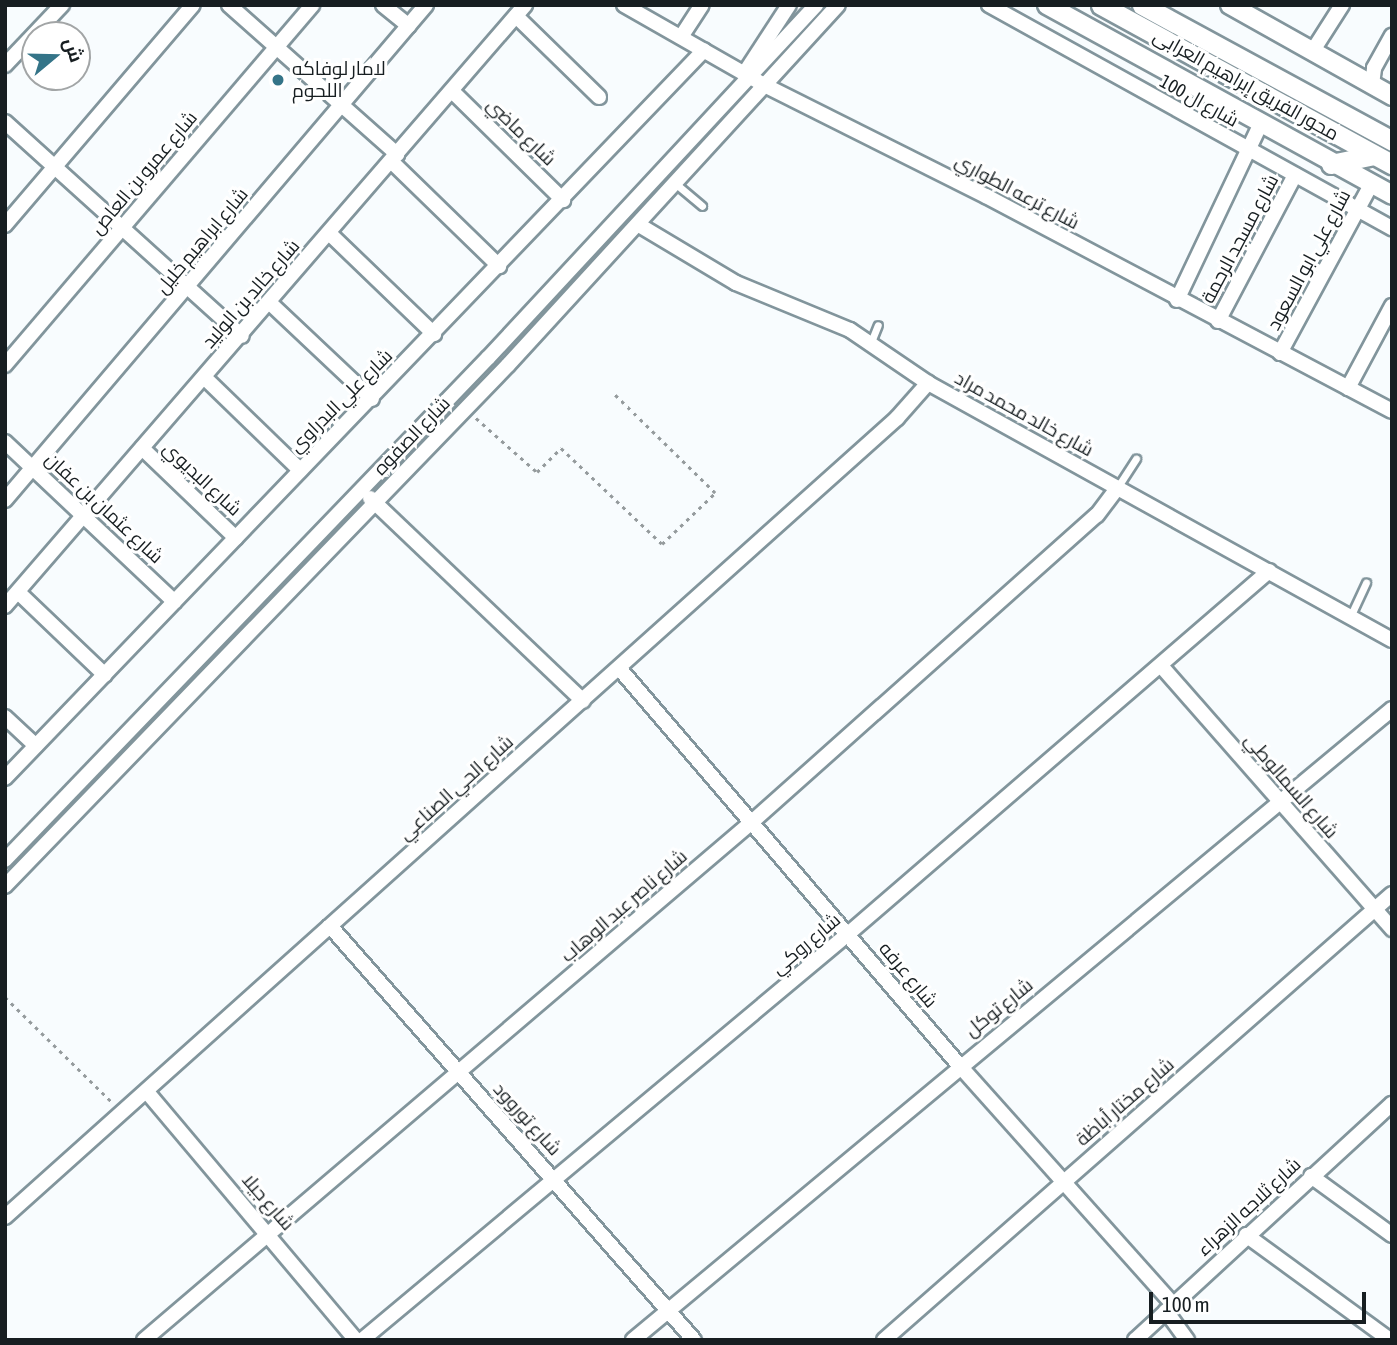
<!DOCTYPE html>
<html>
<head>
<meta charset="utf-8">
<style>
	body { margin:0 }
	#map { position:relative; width:1397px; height:1345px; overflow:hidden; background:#f8fcfe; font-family:"Asap Condensed",Cairo,sans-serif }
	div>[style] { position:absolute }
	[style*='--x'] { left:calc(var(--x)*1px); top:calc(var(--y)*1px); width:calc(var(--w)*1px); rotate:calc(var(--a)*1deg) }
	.path>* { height:2.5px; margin-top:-1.25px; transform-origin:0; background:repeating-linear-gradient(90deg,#959b9d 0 3.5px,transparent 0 8.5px) }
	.roads { filter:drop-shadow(2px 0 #82959c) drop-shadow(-2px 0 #82959c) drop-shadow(0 2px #82959c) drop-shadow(0 -2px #82959c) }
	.service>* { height:7px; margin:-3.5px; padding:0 3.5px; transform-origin:3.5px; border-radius:3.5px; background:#fff }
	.minor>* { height:14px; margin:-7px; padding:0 7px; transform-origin:7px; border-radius:7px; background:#fff }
	.tertiary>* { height:18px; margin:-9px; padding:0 9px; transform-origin:9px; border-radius:9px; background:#fff }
	.secondary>* { height:19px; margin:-9.5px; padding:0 9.5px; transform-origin:9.5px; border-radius:9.5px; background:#fff }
	.dots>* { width:19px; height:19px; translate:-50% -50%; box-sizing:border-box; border:4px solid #fff; border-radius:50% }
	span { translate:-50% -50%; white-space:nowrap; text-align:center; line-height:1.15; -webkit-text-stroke:6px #fff; paint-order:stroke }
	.poi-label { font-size:19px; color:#171e21 }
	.left { translate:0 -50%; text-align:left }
	.street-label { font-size:19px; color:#171e21 }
	.frame { position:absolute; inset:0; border:7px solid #171e21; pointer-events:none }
	.north { position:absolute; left:21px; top:21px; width:70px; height:70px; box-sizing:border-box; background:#fff; border:2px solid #a2a5a6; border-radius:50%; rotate:71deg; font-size:19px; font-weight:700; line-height:28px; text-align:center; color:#171e21 }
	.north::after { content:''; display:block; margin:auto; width:24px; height:32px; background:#347488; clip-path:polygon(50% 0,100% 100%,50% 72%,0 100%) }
	.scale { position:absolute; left:1149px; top:1292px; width:217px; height:32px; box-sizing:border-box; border:4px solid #171e21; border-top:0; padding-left:9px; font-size:21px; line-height:24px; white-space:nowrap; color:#171e21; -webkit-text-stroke:5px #fff; paint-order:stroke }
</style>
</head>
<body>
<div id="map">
	<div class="path">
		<div style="--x:476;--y:418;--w:81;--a:41.5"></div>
		<div style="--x:537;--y:472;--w:34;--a:-45"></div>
		<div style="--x:561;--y:448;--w:139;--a:43.5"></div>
		<div style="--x:662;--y:544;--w:74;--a:-43.9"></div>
		<div style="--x:715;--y:493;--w:144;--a:-135.6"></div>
		<div style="--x:5;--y:997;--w:151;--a:44.5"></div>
	</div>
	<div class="roads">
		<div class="service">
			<div style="--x:676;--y:184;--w:34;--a:40"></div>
			<div style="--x:871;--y:342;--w:18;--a:-68"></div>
			<div style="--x:1117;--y:488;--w:35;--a:-57"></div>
			<div style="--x:1350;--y:617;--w:38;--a:-65"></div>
		</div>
		<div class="minor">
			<div style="--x:229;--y:5;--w:225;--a:41.6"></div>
			<div style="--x:383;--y:5;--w:33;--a:39"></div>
			<div style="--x:624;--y:5;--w:163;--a:29.7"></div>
			<div style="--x:766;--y:86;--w:246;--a:26.6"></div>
			<div style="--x:986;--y:196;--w:459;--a:27.9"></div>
			<div style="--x:989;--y:5;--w:461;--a:29"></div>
			<div style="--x:516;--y:16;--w:116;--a:44.3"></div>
			<div style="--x:681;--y:37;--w:38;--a:-57"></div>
			<div style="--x:1312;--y:52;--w:56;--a:-57.4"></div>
			<div style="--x:5;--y:65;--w:83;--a:-46.5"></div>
			<div style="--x:744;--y:74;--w:82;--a:-56.9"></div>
			<div style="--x:1372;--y:85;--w:17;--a:-83"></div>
			<div style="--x:1374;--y:68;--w:37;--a:-61"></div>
			<div style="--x:452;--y:91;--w:156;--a:44.5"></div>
			<div style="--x:5;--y:122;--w:319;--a:42.1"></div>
			<div style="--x:391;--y:161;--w:151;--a:44.2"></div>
			<div style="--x:5;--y:225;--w:289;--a:-49.5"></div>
			<div style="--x:639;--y:225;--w:113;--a:30.9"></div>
			<div style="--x:736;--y:283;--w:123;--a:22.4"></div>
			<div style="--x:850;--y:330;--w:94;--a:34.2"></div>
			<div style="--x:928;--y:383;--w:530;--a:28.98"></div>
			<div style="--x:329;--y:233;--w:146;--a:43.9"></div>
			<div style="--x:1177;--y:300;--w:194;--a:-64.6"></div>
			<div style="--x:270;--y:303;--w:140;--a:43.3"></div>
			<div style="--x:1218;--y:321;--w:165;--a:-62.2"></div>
			<div style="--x:1280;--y:353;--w:191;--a:-61.6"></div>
			<div style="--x:5;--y:365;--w:473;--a:-49.5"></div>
			<div style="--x:204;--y:377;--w:134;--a:44.1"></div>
			<div style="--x:1348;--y:388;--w:93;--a:-61.8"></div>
			<div style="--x:5;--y:442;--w:233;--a:43.3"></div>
			<div style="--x:142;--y:448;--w:130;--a:43.8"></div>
			<div style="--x:370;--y:498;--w:294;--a:43.6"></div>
			<div style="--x:5;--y:500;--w:650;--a:-49.62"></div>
			<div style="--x:18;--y:592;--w:120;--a:43.7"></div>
			<div style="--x:5;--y:606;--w:795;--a:-49.13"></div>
			<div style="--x:1162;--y:667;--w:349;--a:48.7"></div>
			<div style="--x:619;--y:668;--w:523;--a:49.42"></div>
			<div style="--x:959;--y:1065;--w:321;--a:48.2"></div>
			<div style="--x:5;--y:717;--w:42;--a:43.1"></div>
			<div style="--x:5;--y:778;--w:1009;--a:-46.16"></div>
			<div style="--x:5;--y:860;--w:697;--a:-46.11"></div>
			<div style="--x:488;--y:358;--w:482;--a:-47.1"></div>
			<div style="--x:5;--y:886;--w:724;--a:-46.01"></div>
			<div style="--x:508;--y:365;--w:488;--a:-47.5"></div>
			<div style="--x:330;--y:926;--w:551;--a:48.68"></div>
			<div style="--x:148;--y:1093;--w:323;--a:49.9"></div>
			<div style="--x:1311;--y:1176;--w:100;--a:36.1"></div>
			<div style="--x:5;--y:1217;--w:1198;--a:-41.85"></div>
			<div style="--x:897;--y:418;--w:47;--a:-48.5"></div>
			<div style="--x:1246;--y:1235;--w:178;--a:36.1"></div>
			<div style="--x:1166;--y:1311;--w:36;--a:54"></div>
			<div style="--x:144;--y:1340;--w:800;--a:-40.44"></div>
			<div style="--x:753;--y:821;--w:460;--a:-41.7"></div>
			<div style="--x:1097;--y:515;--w:34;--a:-53"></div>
			<div style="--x:362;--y:1340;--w:633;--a:-39.88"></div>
			<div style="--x:848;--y:934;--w:556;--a:-40.77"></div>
			<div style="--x:633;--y:1340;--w:987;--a:-39.74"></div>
			<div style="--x:884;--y:1340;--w:676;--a:-41.28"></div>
			<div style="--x:1135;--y:1340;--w:349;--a:-42.6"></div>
		</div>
		<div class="tertiary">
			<div style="--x:1047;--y:5;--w:394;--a:28.8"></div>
			<div style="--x:1230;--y:5;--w:186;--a:29.3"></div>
		</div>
		<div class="secondary">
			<div style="--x:1101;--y:5;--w:332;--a:28.7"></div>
			<div style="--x:1142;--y:5;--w:285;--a:28.5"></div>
			<div style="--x:1331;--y:164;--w:44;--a:-11.8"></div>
		</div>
	</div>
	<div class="dots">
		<div style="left:278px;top:80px;background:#347488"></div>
	</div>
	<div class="poi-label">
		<span class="left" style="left:292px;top:80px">لامار لوفاكه<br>اللحوم</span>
	</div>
	<div class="street-label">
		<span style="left:1246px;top:85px;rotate:29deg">محور الفريق إبراهيم العرابى</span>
		<span style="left:1199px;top:101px;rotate:29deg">شارع ال 100</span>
		<span style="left:521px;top:132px;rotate:44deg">شارع ماضي</span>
		<span style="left:144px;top:173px;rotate:-50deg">شارع عمرو بن العاص</span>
		<span style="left:1017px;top:192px;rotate:28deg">شارع ترعه الطواري</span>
		<span style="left:1240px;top:239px;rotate:-62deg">شارع مسجد الرحمة</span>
		<span style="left:202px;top:241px;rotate:-50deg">شارع ابراهيم خليل</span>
		<span style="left:1309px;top:260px;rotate:-62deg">شارع علي ابو السعود</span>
		<span style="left:251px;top:294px;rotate:-49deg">شارع خالد بن الوليد</span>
		<span style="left:341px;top:401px;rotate:-45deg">شارع علي البدراوي</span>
		<span style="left:1024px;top:414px;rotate:29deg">شارع خالد محمد مراد</span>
		<span style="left:412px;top:436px;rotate:-46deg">شارع الصفوه</span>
		<span style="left:202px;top:479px;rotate:43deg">شارع البديوي</span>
		<span style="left:104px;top:508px;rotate:43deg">شارع عثمان بن عفان</span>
		<span style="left:1291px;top:786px;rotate:49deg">شارع السمالوطي</span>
		<span style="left:456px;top:788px;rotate:-42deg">شارع الحي الصناعي</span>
		<span style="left:624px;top:906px;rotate:-41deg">شارع ناصر عبد الوهاب</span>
		<span style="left:806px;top:944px;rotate:-40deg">شارع روكي</span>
		<span style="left:908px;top:975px;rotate:50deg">شارع عرفه</span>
		<span style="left:999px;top:1008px;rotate:-39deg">شارع توكل</span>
		<span style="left:1125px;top:1102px;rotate:-41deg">شارع مختار أباظة</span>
		<span style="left:527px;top:1119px;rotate:48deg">شارع توروود</span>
		<span style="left:268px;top:1202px;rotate:49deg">شارع جيلا</span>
		<span style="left:1249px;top:1207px;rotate:-43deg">شارع ثلاجه الزهراء</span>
	</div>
	<div class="frame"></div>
	<div class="north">ش</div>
	<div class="scale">100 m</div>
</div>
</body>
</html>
